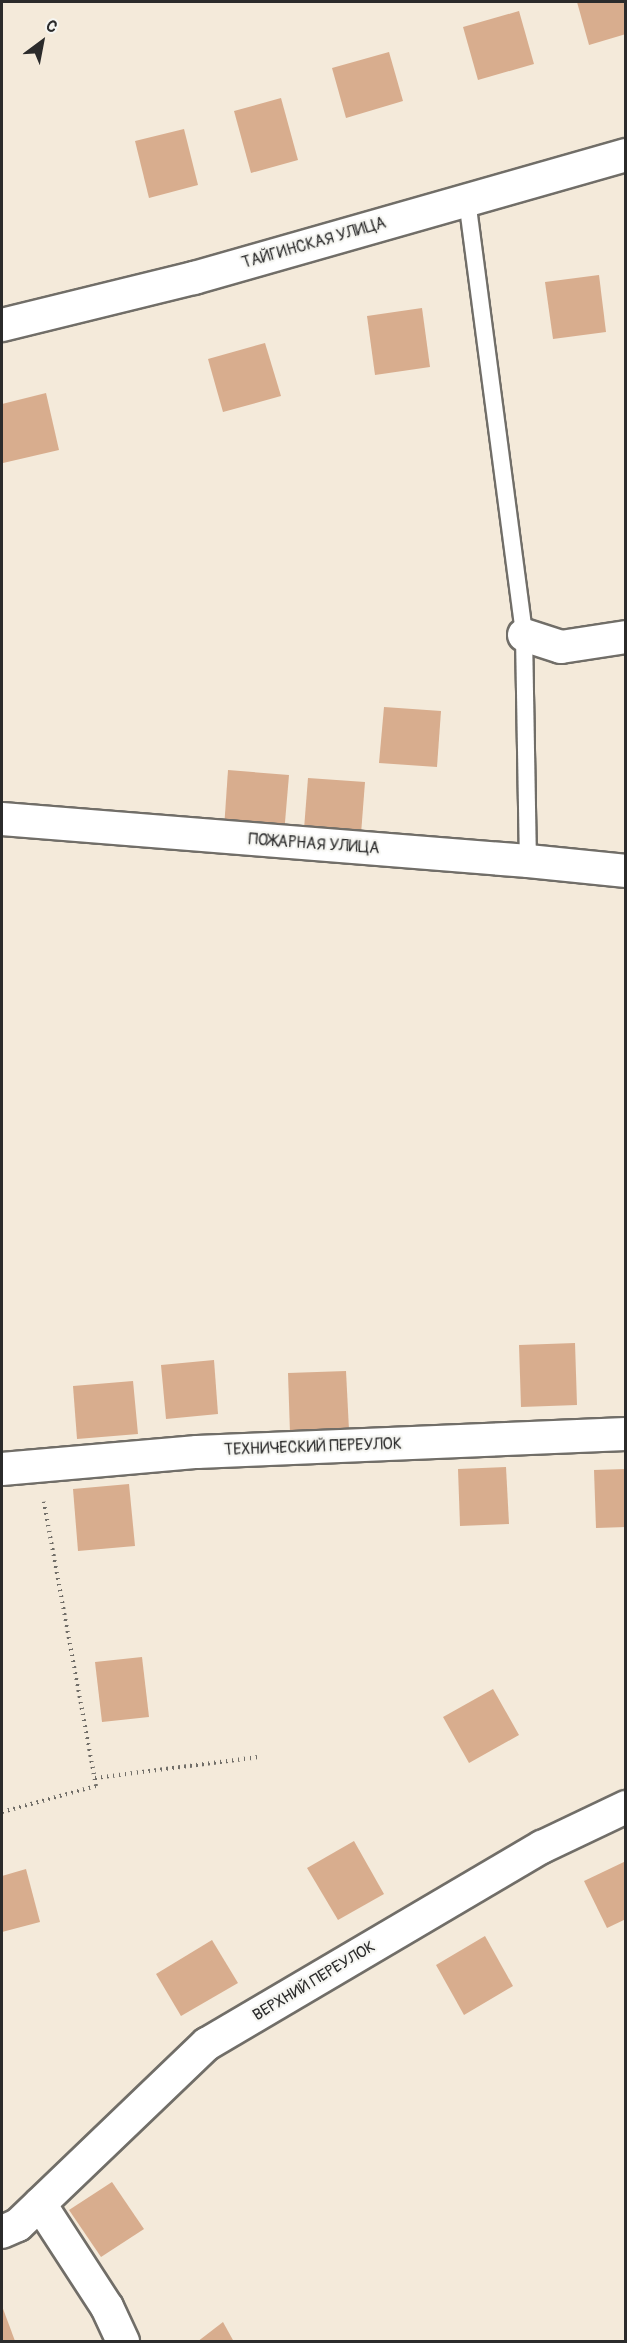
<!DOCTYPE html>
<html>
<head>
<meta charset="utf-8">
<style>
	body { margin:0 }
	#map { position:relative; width:627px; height:2343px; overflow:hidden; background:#f4eada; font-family:Pangolin,sans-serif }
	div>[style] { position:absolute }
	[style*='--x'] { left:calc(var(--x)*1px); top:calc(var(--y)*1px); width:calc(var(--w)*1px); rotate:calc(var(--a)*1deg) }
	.building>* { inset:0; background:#d8ad8e }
	.path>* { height:4px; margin-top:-2px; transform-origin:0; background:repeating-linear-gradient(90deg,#716e68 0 1.5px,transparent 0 6px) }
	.roads { filter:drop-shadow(2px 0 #716e68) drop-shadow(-2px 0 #716e68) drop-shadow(0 2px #716e68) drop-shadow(0 -2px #716e68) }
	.lane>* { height:16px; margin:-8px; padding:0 8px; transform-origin:8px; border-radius:8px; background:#fff }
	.street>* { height:32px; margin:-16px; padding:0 16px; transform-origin:16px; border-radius:16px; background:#fff }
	span { translate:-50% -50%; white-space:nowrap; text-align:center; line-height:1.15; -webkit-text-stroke:4.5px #f6f6f2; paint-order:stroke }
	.street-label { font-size:16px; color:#2b2b2b }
	.frame { position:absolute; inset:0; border:3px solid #2b2b2b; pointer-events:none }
	.north { position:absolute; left:12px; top:12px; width:60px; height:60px; -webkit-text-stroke:4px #f6f6f2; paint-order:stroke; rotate:32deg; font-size:16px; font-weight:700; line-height:24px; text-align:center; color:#2b2b2b }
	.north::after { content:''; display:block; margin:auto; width:21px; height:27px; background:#2b2b2b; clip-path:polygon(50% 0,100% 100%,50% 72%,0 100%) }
</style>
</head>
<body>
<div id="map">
	<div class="building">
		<div style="clip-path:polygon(577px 2px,626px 2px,626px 34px,589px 45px)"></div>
		<div style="clip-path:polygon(519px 11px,534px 64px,478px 80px,463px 27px)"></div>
		<div style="clip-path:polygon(389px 52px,403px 101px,346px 118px,332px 68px)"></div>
		<div style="clip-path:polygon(281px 98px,298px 160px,251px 173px,234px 111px)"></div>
		<div style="clip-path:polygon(184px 129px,198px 185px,149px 198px,135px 141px)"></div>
		<div style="clip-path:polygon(599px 275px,606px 332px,553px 339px,545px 282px)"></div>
		<div style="clip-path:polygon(422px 308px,430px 367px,375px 375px,367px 316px)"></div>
		<div style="clip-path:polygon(265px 343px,281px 396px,223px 412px,208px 359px)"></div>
		<div style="clip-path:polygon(46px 393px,59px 450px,3px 463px,2px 404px)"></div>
		<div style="clip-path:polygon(384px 707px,441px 711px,437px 767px,379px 763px)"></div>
		<div style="clip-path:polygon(228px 770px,289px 775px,284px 834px,224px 829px)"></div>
		<div style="clip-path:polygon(308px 778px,365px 782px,361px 834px,304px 829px)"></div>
		<div style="clip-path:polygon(575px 1343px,577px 1405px,521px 1407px,519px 1345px)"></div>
		<div style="clip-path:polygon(214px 1360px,218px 1414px,166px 1419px,161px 1365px)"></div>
		<div style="clip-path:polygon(346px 1371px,349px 1430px,290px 1433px,288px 1373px)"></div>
		<div style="clip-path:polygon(133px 1381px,138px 1434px,77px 1439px,73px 1386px)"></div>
		<div style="clip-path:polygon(506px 1467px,509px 1524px,460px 1526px,458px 1469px)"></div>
		<div style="clip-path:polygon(626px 1469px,626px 1527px,596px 1528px,594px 1470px)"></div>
		<div style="clip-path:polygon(129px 1484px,135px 1546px,78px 1551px,73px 1489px)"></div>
		<div style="clip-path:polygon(142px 1657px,149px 1717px,102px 1722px,95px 1662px)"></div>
		<div style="clip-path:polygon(493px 1689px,519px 1735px,469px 1763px,443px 1717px)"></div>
		<div style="clip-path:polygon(354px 1841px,384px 1894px,338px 1920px,307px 1868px)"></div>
		<div style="clip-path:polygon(626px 1861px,626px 1919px,607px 1928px,584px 1881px)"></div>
		<div style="clip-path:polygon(26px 1869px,40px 1922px,2px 1932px,2px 1876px)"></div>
		<div style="clip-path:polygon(485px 1936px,513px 1986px,464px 2015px,436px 1965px)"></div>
		<div style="clip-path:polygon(212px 1940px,238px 1983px,181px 2016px,156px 1974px)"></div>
		<div style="clip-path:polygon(112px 2182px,144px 2229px,101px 2257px,69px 2210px)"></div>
		<div style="clip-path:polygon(2px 2306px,15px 2341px,13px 2342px,2px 2342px)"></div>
		<div style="clip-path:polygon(223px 2322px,234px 2342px,197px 2342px)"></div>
	</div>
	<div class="path">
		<div style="--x:95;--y:1778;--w:165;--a:-7.3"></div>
		<div style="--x:2;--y:1812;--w:98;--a:-15.5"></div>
		<div style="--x:96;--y:1786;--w:289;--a:-100.4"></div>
	</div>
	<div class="roads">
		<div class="lane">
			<div style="--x:467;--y:200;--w:439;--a:82.5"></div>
			<div style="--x:524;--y:635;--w:226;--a:89"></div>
		</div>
		<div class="street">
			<div style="--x:2;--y:325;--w:198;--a:-13.8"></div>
			<div style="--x:194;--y:278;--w:449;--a:-15.9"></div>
			<div style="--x:524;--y:635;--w:39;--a:18"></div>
			<div style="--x:561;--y:647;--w:66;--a:-8.7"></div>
			<div style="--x:2;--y:819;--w:528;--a:4.57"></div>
			<div style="--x:528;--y:861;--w:99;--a:5.8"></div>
			<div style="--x:2;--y:1469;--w:196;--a:-5"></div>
			<div style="--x:197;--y:1452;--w:429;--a:-2.4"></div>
			<div style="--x:40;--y:2204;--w:123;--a:57"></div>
			<div style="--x:107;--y:2307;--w:38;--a:65"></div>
			<div style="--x:2;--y:2232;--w:17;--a:-24"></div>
			<div style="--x:18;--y:2225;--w:262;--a:-43.8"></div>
			<div style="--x:207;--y:2044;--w:389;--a:-30.5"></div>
			<div style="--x:542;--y:1847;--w:93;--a:-25.5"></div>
		</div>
	</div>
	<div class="street-label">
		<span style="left:314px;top:243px;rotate:-16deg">ТАЙГИНСКАЯ УЛИЦА</span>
		<span style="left:314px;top:844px;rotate:4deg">ПОЖАРНАЯ УЛИЦА</span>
		<span style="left:313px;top:1447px;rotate:-2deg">ТЕХНИЧЕСКИЙ ПЕРЕУЛОК</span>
		<span style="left:314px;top:1981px;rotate:-31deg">ВЕРХНИЙ ПЕРЕУЛОК</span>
	</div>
	<div class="frame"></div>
	<div class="north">С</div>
</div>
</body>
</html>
